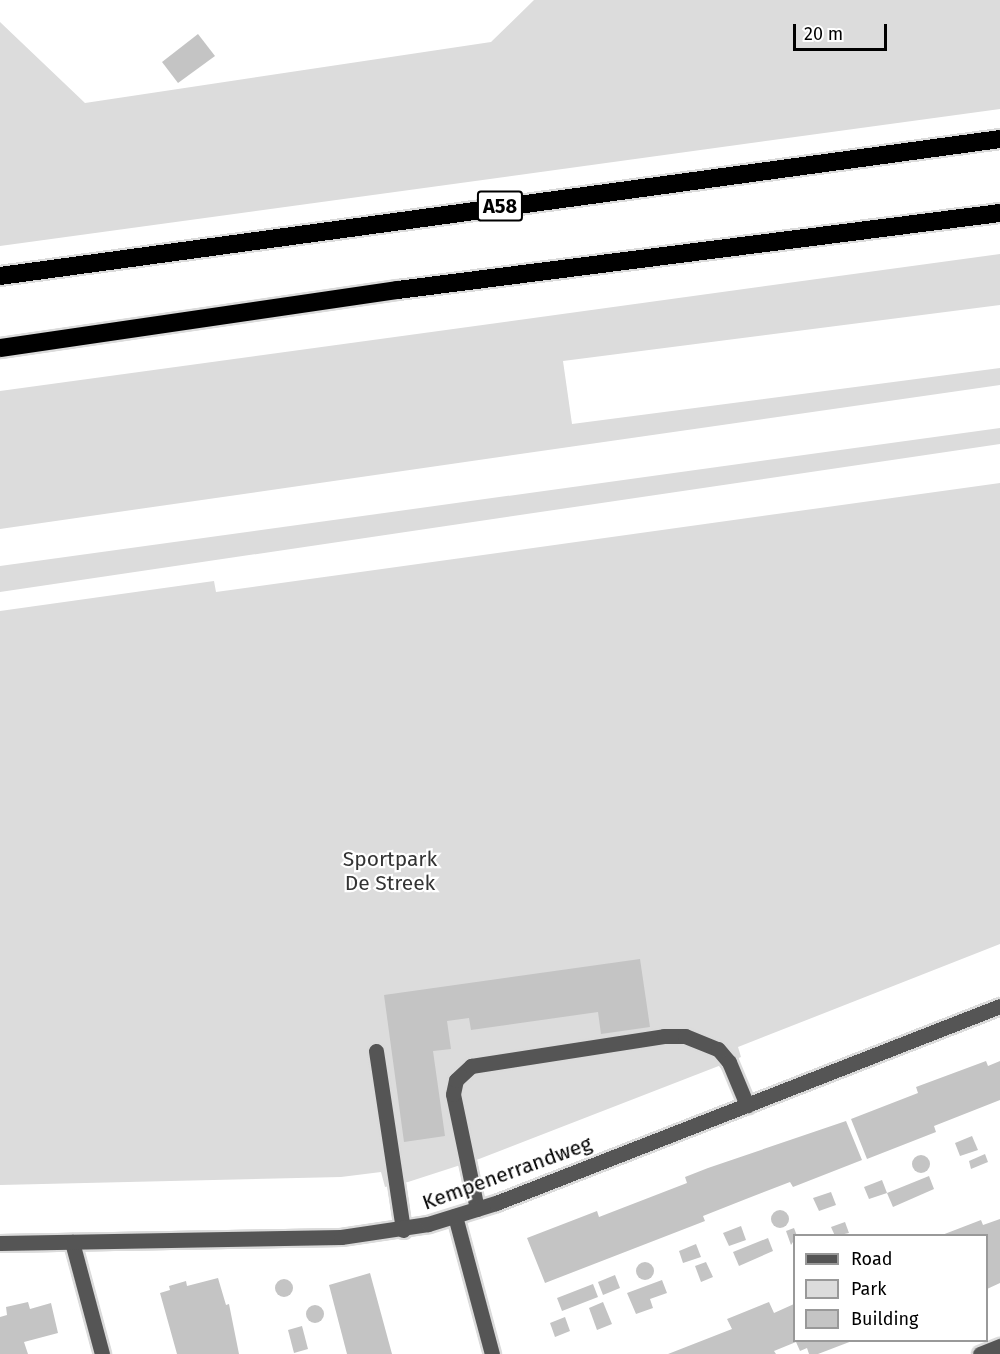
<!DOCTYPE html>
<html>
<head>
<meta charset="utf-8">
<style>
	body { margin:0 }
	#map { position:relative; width:1000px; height:1354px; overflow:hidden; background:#fff; font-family:"Fira Sans",sans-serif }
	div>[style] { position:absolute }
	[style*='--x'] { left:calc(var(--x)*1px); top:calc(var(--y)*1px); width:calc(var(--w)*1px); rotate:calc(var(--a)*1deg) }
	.green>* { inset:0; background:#dcdcdc }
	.building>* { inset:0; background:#c4c4c4 }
	.round { border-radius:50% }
	.roads { filter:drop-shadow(2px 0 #dbdbdb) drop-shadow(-2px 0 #dbdbdb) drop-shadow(0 2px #dbdbdb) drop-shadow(0 -2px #dbdbdb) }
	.minor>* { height:15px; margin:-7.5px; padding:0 7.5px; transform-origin:7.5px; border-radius:7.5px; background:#555 }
	.highway>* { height:18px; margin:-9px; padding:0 9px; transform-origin:9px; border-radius:9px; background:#000 }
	span { translate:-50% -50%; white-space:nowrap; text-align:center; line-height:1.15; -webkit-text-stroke:4.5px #fff; paint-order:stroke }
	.shield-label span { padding:2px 4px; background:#fff; border:2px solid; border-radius:4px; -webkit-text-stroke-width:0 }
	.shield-label { font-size:20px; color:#000; font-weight:700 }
	.park-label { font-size:21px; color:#333 }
	.street-label { font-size:21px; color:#000 }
	.legend { position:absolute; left:793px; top:1234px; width:195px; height:108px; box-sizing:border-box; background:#fff; border:2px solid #999; margin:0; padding:8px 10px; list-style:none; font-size:18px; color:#000 }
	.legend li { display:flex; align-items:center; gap:12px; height:30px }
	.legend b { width:30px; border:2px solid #999 }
	.scale { position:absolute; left:793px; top:24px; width:94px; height:27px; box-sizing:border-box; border:3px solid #000; border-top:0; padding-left:8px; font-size:18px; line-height:21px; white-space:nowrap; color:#000; -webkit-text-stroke:4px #fff; paint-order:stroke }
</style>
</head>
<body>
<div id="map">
	<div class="green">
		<div style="clip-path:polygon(534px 0,1000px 0,1000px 109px,0 246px,0 22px,85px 103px,491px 42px)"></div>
		<div style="clip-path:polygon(1000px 254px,1000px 305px,563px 361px,572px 424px,1000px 368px,1000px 385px,0 529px,0 391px)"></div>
		<div style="clip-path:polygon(1000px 428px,1000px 444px,0 592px,0 566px)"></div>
		<div style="clip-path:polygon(1000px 483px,1000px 944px,738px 1047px,741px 1057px,729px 1062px,479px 1159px,408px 1182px,385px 1187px,381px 1172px,341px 1177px,0 1185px,0 611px,214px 581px,216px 592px)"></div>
	</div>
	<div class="building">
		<div style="clip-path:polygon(198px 34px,215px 56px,178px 83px,162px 62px)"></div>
		<div style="clip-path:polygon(640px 959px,650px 1027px,601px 1034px,598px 1012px,471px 1030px,469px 1018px,447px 1021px,451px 1049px,433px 1051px,445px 1136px,404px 1142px,384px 995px)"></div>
		<div style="clip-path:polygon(986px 1061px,988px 1066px,1000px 1061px,1000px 1100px,934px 1126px,936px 1132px,867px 1159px,851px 1119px,918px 1093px,916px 1087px)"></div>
		<div style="clip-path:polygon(846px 1121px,862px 1160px,793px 1187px,790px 1182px,746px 1199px,703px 1216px,705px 1221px,545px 1283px,527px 1238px,597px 1211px,599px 1217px,687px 1183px,685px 1177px,708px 1168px)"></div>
		<div style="clip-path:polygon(972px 1136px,978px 1150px,960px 1156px,955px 1143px)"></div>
		<div style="clip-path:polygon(985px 1154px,988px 1162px,971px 1169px,969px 1161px)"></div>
		<div class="round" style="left:912px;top:1155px;width:18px;height:18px"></div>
		<div style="clip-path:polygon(929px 1176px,934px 1189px,893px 1207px,887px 1193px)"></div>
		<div style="clip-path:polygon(882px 1180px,887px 1193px,869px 1199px,864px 1187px)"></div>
		<div style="clip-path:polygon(831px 1192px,836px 1205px,819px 1211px,813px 1198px)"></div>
		<div class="round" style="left:771px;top:1210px;width:18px;height:18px"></div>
		<div style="clip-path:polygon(1000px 1219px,1000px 1283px,987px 1289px,987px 1236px,942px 1235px,981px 1220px,983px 1225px)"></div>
		<div style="clip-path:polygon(845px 1222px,849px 1233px,835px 1236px,831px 1227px)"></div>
		<div style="clip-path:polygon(741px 1226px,746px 1240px,729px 1246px,723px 1233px)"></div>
		<div style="clip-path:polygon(794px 1228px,797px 1236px,791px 1245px,786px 1231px)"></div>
		<div style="clip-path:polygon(768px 1238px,773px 1251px,739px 1266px,733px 1252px)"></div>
		<div style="clip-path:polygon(696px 1244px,701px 1257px,683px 1263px,679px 1251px)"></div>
		<div class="round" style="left:636px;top:1262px;width:18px;height:18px"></div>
		<div style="clip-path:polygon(706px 1262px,713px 1277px,701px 1282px,695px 1266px)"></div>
		<div style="clip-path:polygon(370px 1273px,392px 1354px,347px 1354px,329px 1285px)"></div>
		<div style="clip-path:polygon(615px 1275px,620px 1288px,603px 1295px,598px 1282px)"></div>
		<div style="clip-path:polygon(218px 1278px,226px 1305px,229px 1304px,239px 1354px,177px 1354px,160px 1293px,170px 1290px,169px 1286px,186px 1281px,187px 1286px)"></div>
		<div class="round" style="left:275px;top:1279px;width:18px;height:18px"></div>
		<div style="clip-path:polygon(662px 1280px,667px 1293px,650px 1299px,653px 1308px,636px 1314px,627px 1293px)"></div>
		<div style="clip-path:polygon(593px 1284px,598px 1297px,562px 1311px,557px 1298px)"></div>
		<div style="clip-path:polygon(28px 1302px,30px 1309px,51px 1303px,58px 1333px,24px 1342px,28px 1354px,0 1354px,0 1317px,7px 1315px,6px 1307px)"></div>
		<div style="clip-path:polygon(603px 1302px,612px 1324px,597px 1330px,589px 1308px)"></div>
		<div style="clip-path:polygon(769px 1302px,774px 1313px,794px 1304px,795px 1341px,852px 1341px,818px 1354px,809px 1354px,807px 1348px,800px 1351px,796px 1342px,774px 1351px,776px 1354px,668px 1354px,732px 1329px,727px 1319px)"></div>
		<div class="round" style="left:306px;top:1305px;width:18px;height:18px"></div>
		<div style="clip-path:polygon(565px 1317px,570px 1331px,555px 1337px,550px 1323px)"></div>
		<div style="clip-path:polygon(302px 1326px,308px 1349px,294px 1353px,288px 1330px)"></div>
	</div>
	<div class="roads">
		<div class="minor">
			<div style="--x:376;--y:1051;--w:181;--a:81.4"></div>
			<div style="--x:477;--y:1209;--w:117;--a:-101.8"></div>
			<div style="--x:453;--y:1094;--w:14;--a:-78"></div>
			<div style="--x:456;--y:1080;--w:21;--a:-43"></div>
			<div style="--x:471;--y:1066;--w:195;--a:-8.8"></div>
			<div style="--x:664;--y:1036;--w:21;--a:0"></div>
			<div style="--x:685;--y:1036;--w:35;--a:22"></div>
			<div style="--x:718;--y:1049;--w:17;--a:50"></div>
			<div style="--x:729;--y:1062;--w:47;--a:67.3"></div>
			<div style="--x:455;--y:1216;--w:143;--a:75"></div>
			<div style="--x:72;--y:1242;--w:116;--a:75"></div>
			<div style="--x:0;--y:1243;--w:341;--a:-1"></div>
			<div style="--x:341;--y:1237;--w:88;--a:-8.5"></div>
			<div style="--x:428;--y:1224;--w:71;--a:-17.2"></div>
			<div style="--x:496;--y:1203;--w:541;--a:-21.35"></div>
			<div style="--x:980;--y:1354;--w:22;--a:-22"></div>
		</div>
		<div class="highway">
			<div style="--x:0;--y:276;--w:1009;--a:-7.8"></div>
			<div style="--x:0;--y:348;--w:402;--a:-8.3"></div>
			<div style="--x:398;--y:290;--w:607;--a:-7.29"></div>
		</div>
	</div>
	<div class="shield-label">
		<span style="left:500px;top:206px">A58</span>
	</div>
	<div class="park-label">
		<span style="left:390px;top:871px">Sportpark<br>De Streek</span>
	</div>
	<div class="street-label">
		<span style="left:507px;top:1173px;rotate:-20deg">Kempenerrandweg</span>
	</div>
	<ul class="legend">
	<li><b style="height:8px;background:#555"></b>Road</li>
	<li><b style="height:16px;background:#dcdcdc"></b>Park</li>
	<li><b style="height:16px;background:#c4c4c4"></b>Building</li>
	</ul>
	<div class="scale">20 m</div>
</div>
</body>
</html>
